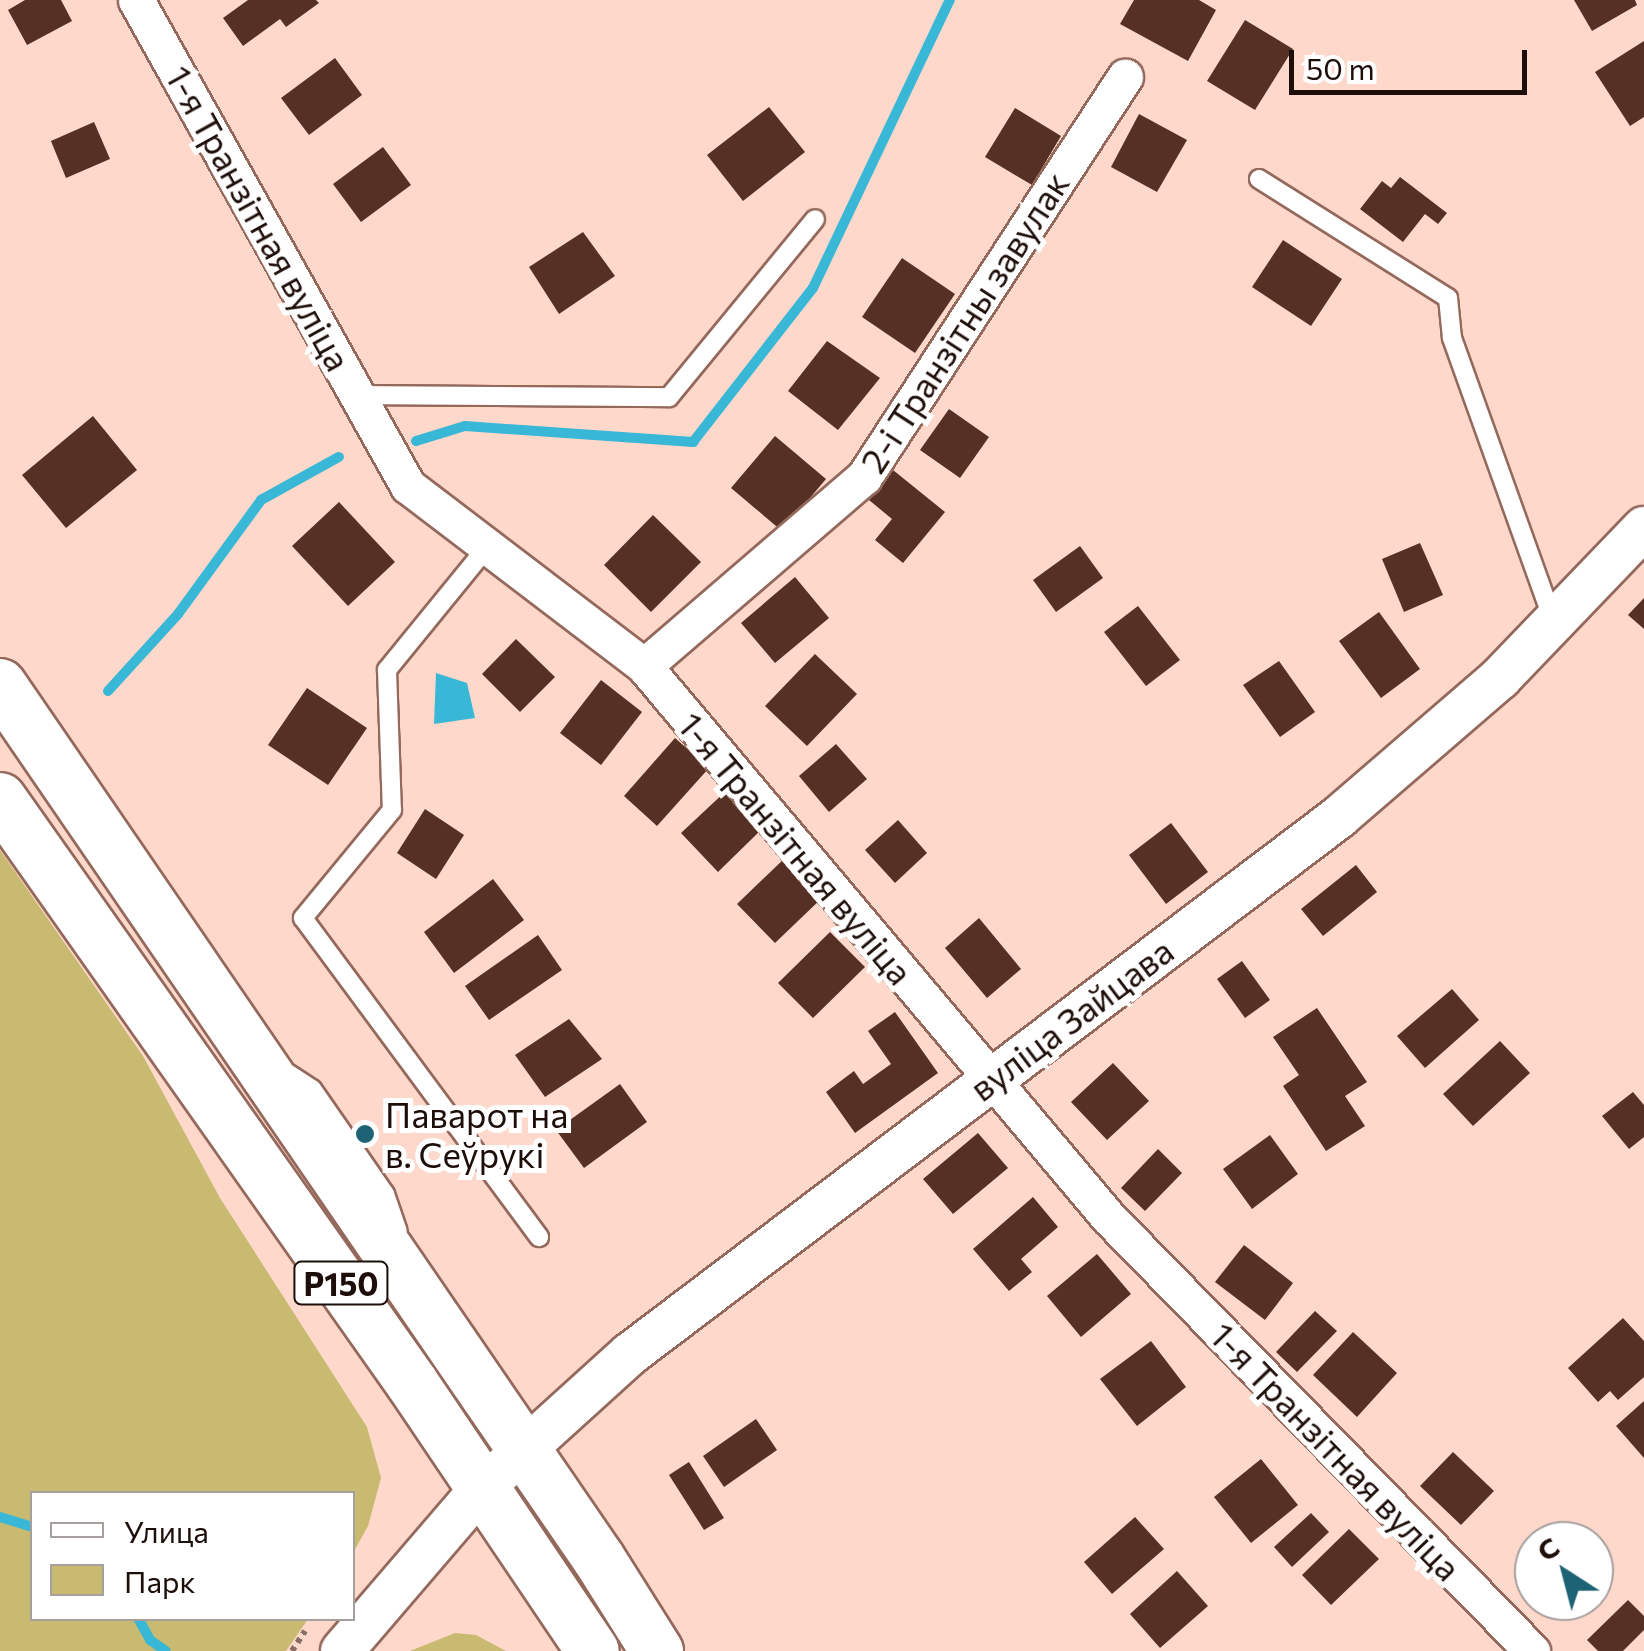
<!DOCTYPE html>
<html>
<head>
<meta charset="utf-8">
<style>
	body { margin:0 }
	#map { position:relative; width:1644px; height:1651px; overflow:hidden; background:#ffd8cc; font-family:Commissioner,sans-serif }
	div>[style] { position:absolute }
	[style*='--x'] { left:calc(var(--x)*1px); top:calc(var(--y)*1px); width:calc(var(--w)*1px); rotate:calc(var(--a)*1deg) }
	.green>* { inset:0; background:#c9ba71 }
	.water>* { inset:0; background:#39b7d6 }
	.stream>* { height:10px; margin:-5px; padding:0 5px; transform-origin:5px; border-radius:5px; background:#39b7d6 }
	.building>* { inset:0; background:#553024 }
	.path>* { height:6px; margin-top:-3px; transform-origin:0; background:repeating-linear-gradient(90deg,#896e66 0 5px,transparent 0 10px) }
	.roads { filter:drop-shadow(2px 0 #94695c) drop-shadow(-2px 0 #94695c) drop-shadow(0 2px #94695c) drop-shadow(0 -2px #94695c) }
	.service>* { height:18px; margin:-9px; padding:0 9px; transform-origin:9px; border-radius:9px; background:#fff }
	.minor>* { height:35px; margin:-17.5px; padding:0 17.5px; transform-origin:17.5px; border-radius:17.5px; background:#fff }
	.tertiary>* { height:42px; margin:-21px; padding:0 21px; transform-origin:21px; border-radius:21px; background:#fff }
	.primary>* { height:52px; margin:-26px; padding:0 26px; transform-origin:26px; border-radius:26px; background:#fff }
	.dots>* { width:28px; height:28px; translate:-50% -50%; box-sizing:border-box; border:5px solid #fff; border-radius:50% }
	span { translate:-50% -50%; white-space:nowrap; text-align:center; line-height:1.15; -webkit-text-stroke:10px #fff; paint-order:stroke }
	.shield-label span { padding:2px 8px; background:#fff; border:2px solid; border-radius:8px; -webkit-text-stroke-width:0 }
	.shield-label { font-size:32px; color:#1e0e09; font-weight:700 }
	.street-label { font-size:35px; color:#1e0e09 }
	.poi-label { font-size:35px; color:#1e0e09 }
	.left { translate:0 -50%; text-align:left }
	.legend { position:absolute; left:30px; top:1491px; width:325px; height:130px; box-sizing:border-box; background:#fff; border:2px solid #a59f9d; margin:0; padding:12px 18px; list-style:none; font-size:30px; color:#1e0e09 }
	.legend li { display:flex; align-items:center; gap:20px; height:50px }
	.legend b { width:50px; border:2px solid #a59f9d }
	.north { position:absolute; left:1514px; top:1521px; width:100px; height:100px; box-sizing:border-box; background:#fff; border:2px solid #a59f9d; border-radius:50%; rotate:324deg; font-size:28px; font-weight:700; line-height:40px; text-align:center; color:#1e0e09 }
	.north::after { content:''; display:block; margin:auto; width:35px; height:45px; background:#1e6375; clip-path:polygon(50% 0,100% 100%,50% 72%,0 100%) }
	.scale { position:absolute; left:1289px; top:50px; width:238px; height:45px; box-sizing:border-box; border:5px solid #1e0e09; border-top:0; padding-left:12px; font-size:30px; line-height:35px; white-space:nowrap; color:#1e0e09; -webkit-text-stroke:8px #fff; paint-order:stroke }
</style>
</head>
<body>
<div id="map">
	<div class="green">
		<div style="clip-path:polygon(0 850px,143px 1056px,220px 1198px,367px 1427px,381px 1478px,368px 1526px,353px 1553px,352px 1494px,32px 1494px,32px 1618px,308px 1619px,286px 1651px,0 1651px)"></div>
		<div style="clip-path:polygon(455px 1633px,476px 1635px,506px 1651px,410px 1651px)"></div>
	</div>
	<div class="water">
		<div style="clip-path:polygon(436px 673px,467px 683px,475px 718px,434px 724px)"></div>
	</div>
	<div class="stream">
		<div style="--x:416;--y:441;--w:51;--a:-17"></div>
		<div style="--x:465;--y:426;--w:229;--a:4"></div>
		<div style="--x:693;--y:442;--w:195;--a:-52.1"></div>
		<div style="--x:813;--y:288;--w:319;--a:-64.6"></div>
		<div style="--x:108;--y:691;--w:104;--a:-47.7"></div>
		<div style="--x:178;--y:614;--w:141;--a:-53.9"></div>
		<div style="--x:261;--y:500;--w:89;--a:-28.9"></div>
		<div style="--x:0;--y:1517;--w:34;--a:17"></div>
		<div style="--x:138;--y:1618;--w:25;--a:61"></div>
		<div style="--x:150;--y:1640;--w:19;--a:35"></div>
	</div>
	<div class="building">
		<div style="clip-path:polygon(25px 0,61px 0,72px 21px,27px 45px,8px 10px)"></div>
		<div style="clip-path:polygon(248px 0,316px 0,319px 3px,286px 27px,280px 19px,243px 46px,223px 18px)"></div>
		<div style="clip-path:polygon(1134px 0,1199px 0,1216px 10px,1188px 61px,1120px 24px)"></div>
		<div style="clip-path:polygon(1574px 0,1635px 0,1637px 5px,1592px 31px)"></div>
		<div style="clip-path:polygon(1245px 20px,1293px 49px,1255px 110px,1207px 81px)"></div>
		<div style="clip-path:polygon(1644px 41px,1644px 117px,1630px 126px,1595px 72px)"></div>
		<div style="clip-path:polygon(335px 58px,362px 95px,309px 135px,281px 98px)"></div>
		<div style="clip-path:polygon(769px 107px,805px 152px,743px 201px,707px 155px)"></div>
		<div style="clip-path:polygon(1015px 108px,1061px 136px,1032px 185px,985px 157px)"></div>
		<div style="clip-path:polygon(1139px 114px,1187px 140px,1157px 192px,1111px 167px)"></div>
		<div style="clip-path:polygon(94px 122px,110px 159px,66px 178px,51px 141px)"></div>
		<div style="clip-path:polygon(383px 147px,411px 185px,361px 222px,333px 184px)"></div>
		<div style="clip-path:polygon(1400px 177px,1447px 213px,1438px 224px,1425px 214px,1403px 242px,1360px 209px,1382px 181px,1391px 188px)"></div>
		<div style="clip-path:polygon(583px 232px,615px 276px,559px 314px,529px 267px)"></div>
		<div style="clip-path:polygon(1283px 240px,1342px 279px,1311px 326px,1252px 287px)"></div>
		<div style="clip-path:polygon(902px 258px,955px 294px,915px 353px,862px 317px)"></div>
		<div style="clip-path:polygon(827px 341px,880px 378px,838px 430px,788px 391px)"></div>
		<div style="clip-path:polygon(949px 409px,989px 437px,960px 478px,920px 450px)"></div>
		<div style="clip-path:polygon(93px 416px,137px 470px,66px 528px,22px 475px)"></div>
		<div style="clip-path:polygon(775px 436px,826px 479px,782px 531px,731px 488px)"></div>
		<div style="clip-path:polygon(893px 470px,945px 512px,903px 563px,875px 540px,892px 519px,869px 500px)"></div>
		<div style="clip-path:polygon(339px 502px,395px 562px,348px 606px,292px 546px)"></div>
		<div style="clip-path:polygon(653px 515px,701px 562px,651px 612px,604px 565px)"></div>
		<div style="clip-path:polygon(1420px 543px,1443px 595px,1404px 612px,1382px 559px)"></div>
		<div style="clip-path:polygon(1080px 546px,1103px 578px,1056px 612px,1033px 580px)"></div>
		<div style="clip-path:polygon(795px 577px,829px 618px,775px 663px,741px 623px)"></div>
		<div style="clip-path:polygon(1644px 598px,1644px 629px,1628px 615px)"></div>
		<div style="clip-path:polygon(1138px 606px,1180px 660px,1146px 686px,1104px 632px)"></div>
		<div style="clip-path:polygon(1379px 612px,1420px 669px,1381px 698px,1339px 641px)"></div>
		<div style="clip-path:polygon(516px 639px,555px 677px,520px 712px,482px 674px)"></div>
		<div style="clip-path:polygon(815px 654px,857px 694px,807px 746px,765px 706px)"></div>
		<div style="clip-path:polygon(1279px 661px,1315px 712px,1280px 737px,1243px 685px)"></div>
		<div style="clip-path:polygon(601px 680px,642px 712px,601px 765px,560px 733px)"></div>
		<div style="clip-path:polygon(307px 688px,367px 728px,328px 785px,268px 745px)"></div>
		<div style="clip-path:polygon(675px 738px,709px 768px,657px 826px,624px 796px)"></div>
		<div style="clip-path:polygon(836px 744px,867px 779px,829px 812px,799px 776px)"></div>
		<div style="clip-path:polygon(727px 790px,763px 828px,718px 872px,681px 833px)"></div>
		<div style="clip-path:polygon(425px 809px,464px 835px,436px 879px,397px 853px)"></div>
		<div style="clip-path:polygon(898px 820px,927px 853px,895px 883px,865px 850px)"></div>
		<div style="clip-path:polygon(1171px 823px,1208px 872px,1166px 904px,1129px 855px)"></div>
		<div style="clip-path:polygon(786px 857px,824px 896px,775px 943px,737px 904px)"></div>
		<div style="clip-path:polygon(1356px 865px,1377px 892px,1323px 936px,1301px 909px)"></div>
		<div style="clip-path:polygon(493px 879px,524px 920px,454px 973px,424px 932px)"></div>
		<div style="clip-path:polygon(979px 918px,1021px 969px,987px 998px,945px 948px)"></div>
		<div style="clip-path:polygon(830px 932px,865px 967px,813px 1018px,778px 983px)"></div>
		<div style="clip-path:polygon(538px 935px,562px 970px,489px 1020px,465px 986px)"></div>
		<div style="clip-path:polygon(1242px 961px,1270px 1000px,1245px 1018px,1217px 979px)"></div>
		<div style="clip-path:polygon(1452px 989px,1479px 1020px,1425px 1068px,1397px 1036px)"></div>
		<div style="clip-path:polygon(1317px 1008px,1367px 1082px,1345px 1096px,1365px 1126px,1326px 1151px,1283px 1086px,1299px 1075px,1273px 1037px)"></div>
		<div style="clip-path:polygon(895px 1012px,938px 1073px,855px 1133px,826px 1092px,854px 1071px,863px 1084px,891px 1064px,868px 1031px)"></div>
		<div style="clip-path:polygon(569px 1019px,602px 1059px,545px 1097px,515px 1055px)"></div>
		<div style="clip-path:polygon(1500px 1041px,1530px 1073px,1473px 1126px,1443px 1094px)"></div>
		<div style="clip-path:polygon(1113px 1063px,1149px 1101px,1107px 1140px,1071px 1102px)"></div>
		<div style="clip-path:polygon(620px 1084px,647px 1122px,584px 1168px,556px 1130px)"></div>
		<div style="clip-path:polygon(1633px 1092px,1644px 1105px,1644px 1137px,1629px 1149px,1602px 1116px)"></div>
		<div style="clip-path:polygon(978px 1133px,1008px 1168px,953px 1214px,923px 1179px)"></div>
		<div style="clip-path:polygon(1270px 1135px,1298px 1174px,1252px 1209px,1223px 1169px)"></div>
		<div style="clip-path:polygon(1158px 1149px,1182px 1173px,1145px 1211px,1121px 1188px)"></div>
		<div style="clip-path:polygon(1033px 1197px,1058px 1227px,1021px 1259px,1032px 1272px,1009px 1291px,973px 1249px)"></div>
		<div style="clip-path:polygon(1244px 1245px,1293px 1283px,1265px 1320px,1215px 1282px)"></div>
		<div style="clip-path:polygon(1097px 1254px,1131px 1294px,1081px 1337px,1047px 1296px)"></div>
		<div style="clip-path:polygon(1315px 1311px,1337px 1331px,1297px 1372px,1276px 1352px)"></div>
		<div style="clip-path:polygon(1623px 1318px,1644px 1341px,1644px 1377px,1618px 1400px,1610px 1391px,1598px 1402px,1568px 1368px)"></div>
		<div style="clip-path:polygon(1353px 1332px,1397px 1373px,1357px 1417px,1313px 1375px)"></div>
		<div style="clip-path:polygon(1151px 1341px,1186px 1387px,1137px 1426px,1100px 1379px)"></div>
		<div style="clip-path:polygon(1644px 1401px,1644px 1458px,1616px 1426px)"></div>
		<div style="clip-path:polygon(756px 1419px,777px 1450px,724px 1487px,703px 1456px)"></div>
		<div style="clip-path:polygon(1453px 1452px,1494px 1491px,1461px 1525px,1420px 1486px)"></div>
		<div style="clip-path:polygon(1261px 1459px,1298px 1505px,1251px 1543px,1214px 1497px)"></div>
		<div style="clip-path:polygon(689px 1462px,724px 1518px,704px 1530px,669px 1475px)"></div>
		<div style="clip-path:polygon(1311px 1513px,1329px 1532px,1292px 1567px,1274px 1547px)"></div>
		<div style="clip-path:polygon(1135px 1517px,1164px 1549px,1112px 1594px,1084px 1562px)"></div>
		<div style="clip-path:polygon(1349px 1529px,1379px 1559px,1331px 1605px,1302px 1575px)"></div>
		<div style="clip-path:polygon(1177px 1571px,1208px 1606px,1160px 1648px,1130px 1614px)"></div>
		<div style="clip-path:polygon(1628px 1600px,1644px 1616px,1644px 1630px,1623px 1651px,1598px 1651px,1587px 1640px)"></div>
	</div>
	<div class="path">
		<div style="--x:292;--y:1651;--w:24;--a:-57"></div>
	</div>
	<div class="roads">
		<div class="service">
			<div style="--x:1259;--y:179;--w:223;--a:32.2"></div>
			<div style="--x:1448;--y:298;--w:40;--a:84.3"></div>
			<div style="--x:1452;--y:338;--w:297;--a:70.3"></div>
			<div style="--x:358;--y:395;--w:311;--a:0.4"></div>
			<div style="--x:669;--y:397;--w:230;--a:-50.6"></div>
			<div style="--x:488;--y:546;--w:160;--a:129.2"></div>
			<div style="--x:387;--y:670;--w:140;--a:88"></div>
			<div style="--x:392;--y:810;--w:140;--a:129.5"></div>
			<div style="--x:303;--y:918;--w:397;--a:53.5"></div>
			<div style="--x:289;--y:1074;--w:27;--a:33"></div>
			<div style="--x:312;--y:1089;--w:128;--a:55.2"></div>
			<div style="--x:385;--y:1194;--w:39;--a:71"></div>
		</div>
		<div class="minor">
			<div style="--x:136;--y:0;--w:557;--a:60.77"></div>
			<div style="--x:408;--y:486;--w:297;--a:37.3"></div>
			<div style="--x:644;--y:666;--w:720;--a:49.9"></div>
			<div style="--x:1108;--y:1217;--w:607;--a:45.67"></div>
			<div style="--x:644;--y:666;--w:290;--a:-40.7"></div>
			<div style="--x:864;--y:477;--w:478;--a:-56.9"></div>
		</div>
		<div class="tertiary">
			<div style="--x:342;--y:1651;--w:213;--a:-49.4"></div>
			<div style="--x:481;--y:1489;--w:201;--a:-42.2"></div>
			<div style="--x:630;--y:1354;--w:889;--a:-37.14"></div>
			<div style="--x:1339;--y:817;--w:213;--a:-40.8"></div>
			<div style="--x:1500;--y:678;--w:208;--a:-46.2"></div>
		</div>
		<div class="primary">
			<div style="--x:0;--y:685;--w:1060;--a:55.58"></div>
			<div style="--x:599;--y:1559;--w:109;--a:57.8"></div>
			<div style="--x:0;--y:799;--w:715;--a:54.8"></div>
			<div style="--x:412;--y:1383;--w:323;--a:56"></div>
		</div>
	</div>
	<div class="dots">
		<div style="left:365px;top:1134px;background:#1e6375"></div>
	</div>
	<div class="shield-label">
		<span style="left:341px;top:1283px">Р150</span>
	</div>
	<div class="street-label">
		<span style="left:259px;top:218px;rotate:61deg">1-я Транзітная вуліца</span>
		<span style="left:964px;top:322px;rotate:-57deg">2-і Транзітны завулак</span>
		<span style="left:796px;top:848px;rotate:50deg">1-я Транзітная вуліца</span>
		<span style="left:1071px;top:1019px;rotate:-37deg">вуліца Зайцава</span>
		<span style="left:1336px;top:1451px;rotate:46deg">1-я Транзітная вуліца</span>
	</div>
	<div class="poi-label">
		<span class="left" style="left:385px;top:1134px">Паварот на<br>в. Сеўрукі</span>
	</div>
	<ul class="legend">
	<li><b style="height:12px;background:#fff"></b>Улица</li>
	<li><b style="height:28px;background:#c9ba71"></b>Парк</li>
	</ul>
	<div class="north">С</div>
	<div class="scale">50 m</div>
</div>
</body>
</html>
